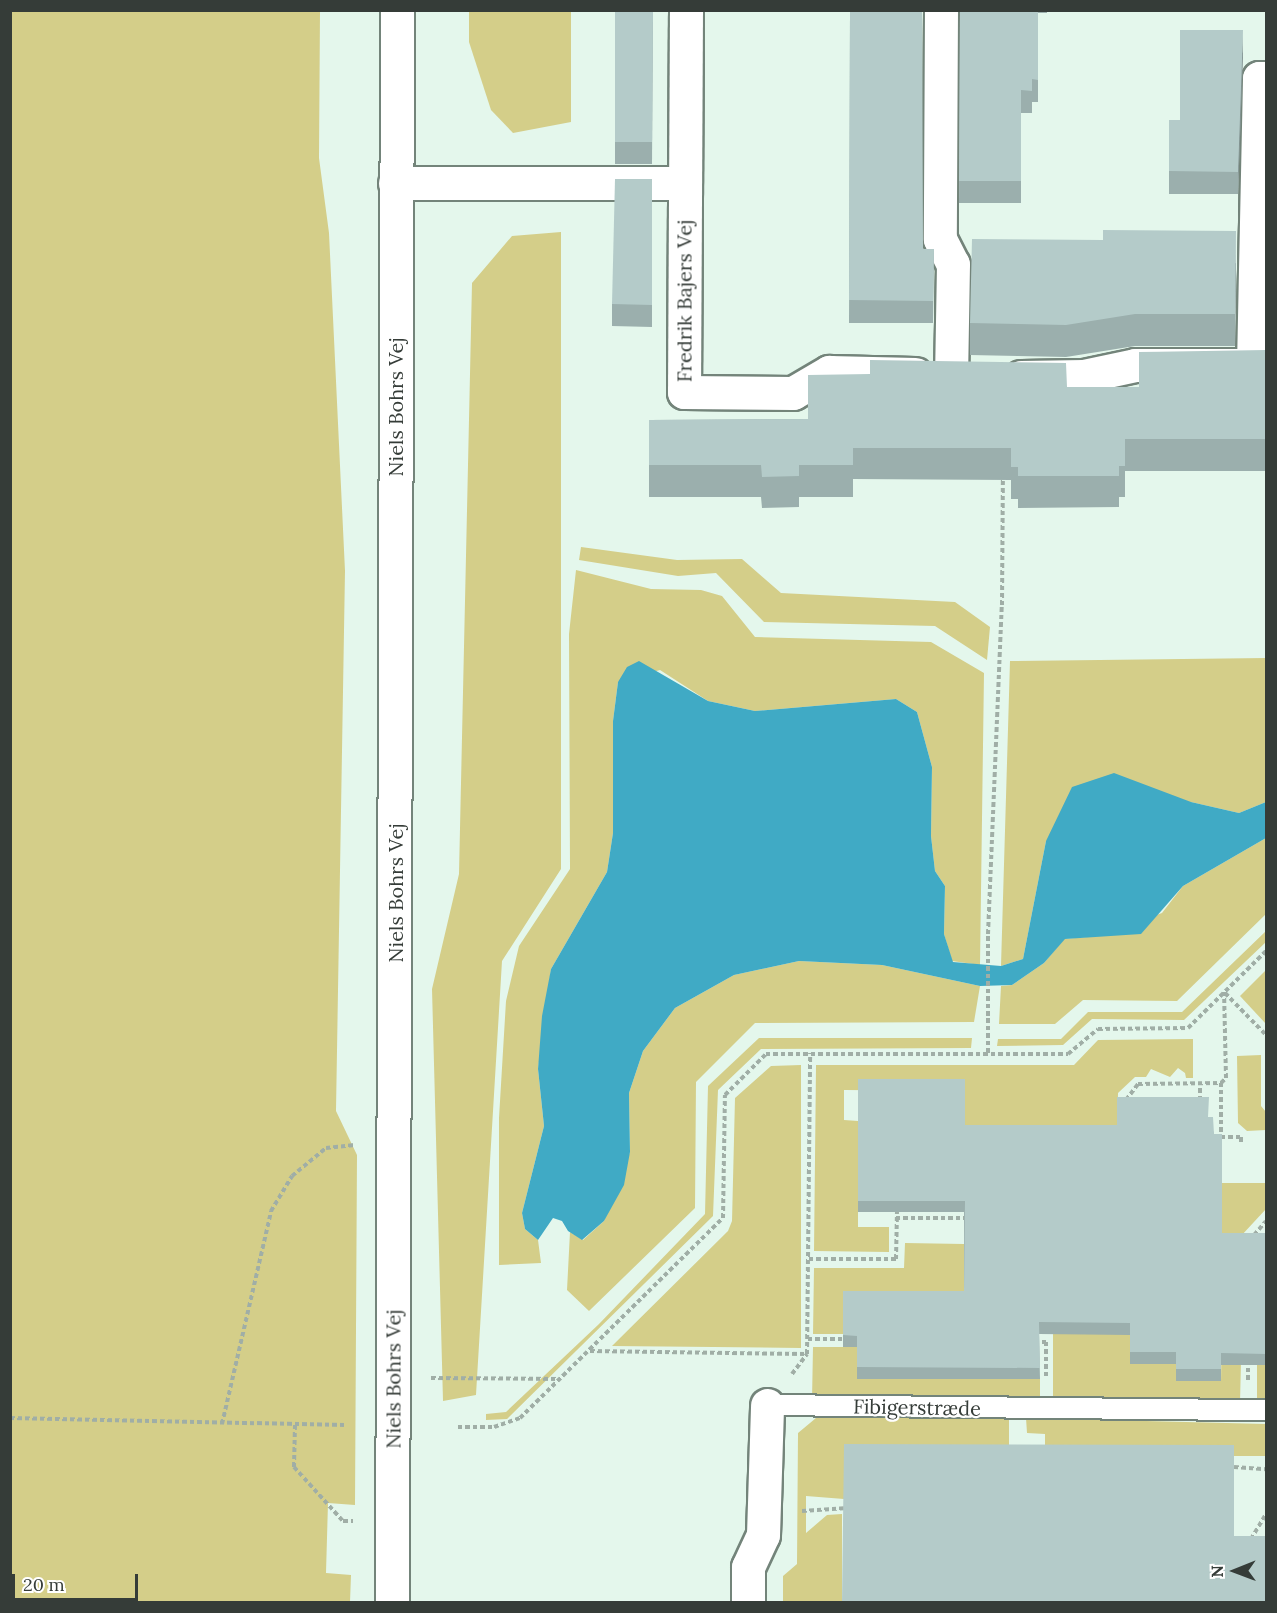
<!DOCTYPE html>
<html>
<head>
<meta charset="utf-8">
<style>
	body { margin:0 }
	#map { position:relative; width:1277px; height:1613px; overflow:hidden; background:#e4f7ec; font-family:Lora,serif }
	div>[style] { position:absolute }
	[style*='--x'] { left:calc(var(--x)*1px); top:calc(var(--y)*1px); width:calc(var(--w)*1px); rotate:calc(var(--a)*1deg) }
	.green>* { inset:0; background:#d4ce89 }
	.water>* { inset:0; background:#40aac5 }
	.path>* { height:4px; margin-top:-2px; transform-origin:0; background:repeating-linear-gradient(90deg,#a0aea6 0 4.5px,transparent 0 7.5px) }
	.roads { filter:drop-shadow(2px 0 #73847a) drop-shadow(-2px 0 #73847a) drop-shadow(0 2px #73847a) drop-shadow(0 -2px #73847a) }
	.service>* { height:20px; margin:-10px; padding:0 10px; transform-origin:10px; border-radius:10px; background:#fff }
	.minor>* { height:33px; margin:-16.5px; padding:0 16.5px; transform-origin:16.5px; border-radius:16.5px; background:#fff }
	.tertiary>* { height:33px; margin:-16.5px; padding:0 16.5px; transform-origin:16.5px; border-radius:16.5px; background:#fff }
	.wall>* { inset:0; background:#9bafad }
	.shaded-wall>* { inset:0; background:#7e8e8d }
	.building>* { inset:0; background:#b4cbc9 }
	span { translate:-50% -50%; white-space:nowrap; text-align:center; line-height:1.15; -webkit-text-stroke:4.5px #fff; paint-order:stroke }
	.street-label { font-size:20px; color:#353c38 }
	.frame { position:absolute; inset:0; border:12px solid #353c38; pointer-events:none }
	.north { position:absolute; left:1205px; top:1541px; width:60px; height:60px; -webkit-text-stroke:4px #fff; paint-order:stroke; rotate:269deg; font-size:16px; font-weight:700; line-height:24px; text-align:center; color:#353c38 }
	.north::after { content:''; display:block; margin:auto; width:21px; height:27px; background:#353c38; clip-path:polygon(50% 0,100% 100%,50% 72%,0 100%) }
	.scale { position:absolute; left:12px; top:1574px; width:126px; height:27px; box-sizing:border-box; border:3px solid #353c38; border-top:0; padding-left:8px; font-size:18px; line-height:21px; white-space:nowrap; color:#353c38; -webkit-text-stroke:4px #fff; paint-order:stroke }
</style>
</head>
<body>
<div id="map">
	<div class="green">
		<div style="clip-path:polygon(11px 10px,320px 11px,319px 158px,329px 233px,345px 571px,336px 1111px,357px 1155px,355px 1505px,328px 1503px,326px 1573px,351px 1575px,350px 1602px,11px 1602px)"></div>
		<div style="clip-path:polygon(469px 11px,571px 11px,571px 122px,513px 133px,491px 110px,469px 42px)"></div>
		<div style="clip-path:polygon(561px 232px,561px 869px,502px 961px,476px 1395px,443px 1401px,432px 989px,459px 874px,472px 283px,512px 236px)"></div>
		<div style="clip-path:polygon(581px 547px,677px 560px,742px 559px,781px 593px,955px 602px,990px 627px,987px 660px,935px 626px,764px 622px,716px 573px,678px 576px,579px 560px)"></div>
		<div style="clip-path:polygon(576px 570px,651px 589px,701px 590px,722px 596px,755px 637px,931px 642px,984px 673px,980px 965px,952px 961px,944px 934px,945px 886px,935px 871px,931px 836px,932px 767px,917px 712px,896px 699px,755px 711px,708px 701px,660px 670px,618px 682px,613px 721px,613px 833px,607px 872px,551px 969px,538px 1069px,544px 1126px,522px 1213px,525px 1229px,538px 1240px,541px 1263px,499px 1265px,499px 1118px,506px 1001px,519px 946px,570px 869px,569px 634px)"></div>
		<div style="clip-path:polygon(1266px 658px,1266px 802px,1239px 813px,1191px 802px,1046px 841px,1023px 959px,1001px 966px,1010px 661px)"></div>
		<div style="clip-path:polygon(1266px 838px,1266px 914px,1177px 1001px,1083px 1000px,1055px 1024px,999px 1024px,1001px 986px,1012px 985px,1044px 963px,1064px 939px,1098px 936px,1162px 913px,1183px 886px)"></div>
		<div style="clip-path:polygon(1266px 931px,1266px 942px,1184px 1020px,1092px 1019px,1063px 1045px,997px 1046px,998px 1039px,1061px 1039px,1088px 1012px,1182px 1012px)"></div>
		<div style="clip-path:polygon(799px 961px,882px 965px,980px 986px,974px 1022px,755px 1023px,696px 1082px,695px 1208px,589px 1311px,567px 1290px,570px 1232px,583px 1240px,604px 1221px,630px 1152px,629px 1093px,643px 1051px,675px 1008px,734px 975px)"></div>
		<div style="clip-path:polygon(1266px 970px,1266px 1024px,1240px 996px)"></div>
		<div style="clip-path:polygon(759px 1038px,972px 1038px,971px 1048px,761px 1049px,718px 1090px,713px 1216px,507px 1419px,486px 1420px,486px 1414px,506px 1412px,599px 1324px,705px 1214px,708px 1086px)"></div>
		<div style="clip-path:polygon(1193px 1039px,1193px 1078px,1186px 1078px,1185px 1073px,1178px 1068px,1170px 1077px,1151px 1069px,1146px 1077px,1135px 1077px,1118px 1093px,1117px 1153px,951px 1136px,965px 1091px,844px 1090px,844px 1120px,858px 1121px,858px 1227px,889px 1227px,889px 1252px,814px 1251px,816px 1065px,1074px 1065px,1098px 1040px)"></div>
		<div style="clip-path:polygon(1261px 1055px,1261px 1106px,1266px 1112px,1266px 1130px,1247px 1131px,1238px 1123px,1237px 1056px)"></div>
		<div style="clip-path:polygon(801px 1065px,801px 1348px,612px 1346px,728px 1231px,732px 1221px,735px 1098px,771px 1066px)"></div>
		<div style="clip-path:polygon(1222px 1183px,1266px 1183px,1266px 1209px,1241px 1236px,1222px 1306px)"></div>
		<div style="clip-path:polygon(1266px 1232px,1266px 1404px,1257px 1404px,1257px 1240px)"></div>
		<div style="clip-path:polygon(905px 1243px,964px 1244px,964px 1303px,843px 1334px,813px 1334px,814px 1268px,904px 1268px)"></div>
		<div style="clip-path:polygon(1115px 1304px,1176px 1350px,1177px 1381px,1221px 1381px,1222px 1319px,1242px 1318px,1240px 1403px,1053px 1402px,1053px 1334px,1115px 1334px)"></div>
		<div style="clip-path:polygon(813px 1347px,857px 1347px,857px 1379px,1040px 1379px,1040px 1401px,812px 1400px)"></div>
		<div style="clip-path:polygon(1009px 1417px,1009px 1456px,844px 1499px,806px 1496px,806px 1533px,827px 1515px,842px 1514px,842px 1602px,783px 1602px,783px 1576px,797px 1564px,798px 1433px,816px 1418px)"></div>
		<div style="clip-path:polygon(1026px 1418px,1266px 1424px,1266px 1456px,1045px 1456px,1045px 1434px,1027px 1433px)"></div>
	</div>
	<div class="water">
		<div style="clip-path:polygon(639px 661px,708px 701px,755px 711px,896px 699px,917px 712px,932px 767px,931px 836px,935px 871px,945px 886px,944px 934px,953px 962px,1001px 966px,1023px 959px,1046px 841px,1072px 787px,1114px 773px,1191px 802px,1239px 813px,1266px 802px,1266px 838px,1183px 886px,1141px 934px,1065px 939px,1044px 963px,1012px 985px,980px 986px,882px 965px,799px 961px,734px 975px,675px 1008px,643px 1051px,629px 1093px,630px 1152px,624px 1185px,604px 1221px,582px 1240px,568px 1231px,562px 1221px,553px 1218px,538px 1240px,525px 1229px,522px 1213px,544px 1126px,538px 1069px,542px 1016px,551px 969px,607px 872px,613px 833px,613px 721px,618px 682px,627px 667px)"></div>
	</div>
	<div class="path">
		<div style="--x:1225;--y:993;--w:59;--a:45.7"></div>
		<div style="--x:988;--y:1053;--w:119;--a:-90"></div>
		<div style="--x:988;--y:934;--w:329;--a:-87.6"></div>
		<div style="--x:1002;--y:605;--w:130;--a:-89.6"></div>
		<div style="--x:1126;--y:1100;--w:20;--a:-53"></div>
		<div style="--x:1138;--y:1084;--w:83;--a:-0.7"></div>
		<div style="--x:1200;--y:1100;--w:17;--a:-90"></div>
		<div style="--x:1221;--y:1137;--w:20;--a:0"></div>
		<div style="--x:1241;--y:1137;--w:8;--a:90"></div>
		<div style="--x:1221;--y:1139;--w:56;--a:-90"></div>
		<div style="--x:1221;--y:1083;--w:7;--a:-45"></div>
		<div style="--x:1226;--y:1078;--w:86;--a:-91.3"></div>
		<div style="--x:896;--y:1218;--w:72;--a:0"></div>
		<div style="--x:1254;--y:1235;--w:18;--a:-49"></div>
		<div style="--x:809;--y:1259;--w:87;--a:0"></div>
		<div style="--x:896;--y:1259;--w:47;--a:-88.8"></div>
		<div style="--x:808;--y:1339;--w:35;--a:0"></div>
		<div style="--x:1035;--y:1342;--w:11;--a:0"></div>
		<div style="--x:1046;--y:1342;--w:35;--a:90"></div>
		<div style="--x:590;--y:1351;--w:217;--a:0.8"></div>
		<div style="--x:792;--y:1374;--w:25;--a:-53"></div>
		<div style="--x:807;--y:1354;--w:301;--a:-89.4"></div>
		<div style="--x:431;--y:1378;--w:128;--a:0.4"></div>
		<div style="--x:1248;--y:1380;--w:20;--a:-90"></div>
		<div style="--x:10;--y:1418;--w:335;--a:1.2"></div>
		<div style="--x:222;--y:1424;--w:219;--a:-77"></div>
		<div style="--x:271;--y:1211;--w:41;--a:-59"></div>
		<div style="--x:292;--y:1176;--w:44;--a:-39.5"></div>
		<div style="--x:326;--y:1148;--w:29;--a:-6"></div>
		<div style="--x:295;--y:1425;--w:42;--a:91.4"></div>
		<div style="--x:294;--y:1467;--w:73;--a:47.8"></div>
		<div style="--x:343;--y:1521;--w:10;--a:0"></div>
		<div style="--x:458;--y:1427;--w:36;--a:0"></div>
		<div style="--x:494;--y:1427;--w:28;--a:-19"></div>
		<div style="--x:520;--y:1418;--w:285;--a:-44.6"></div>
		<div style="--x:723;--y:1218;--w:123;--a:-89.1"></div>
		<div style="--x:725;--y:1095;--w:58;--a:-45"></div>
		<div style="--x:766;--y:1054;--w:302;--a:0"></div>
		<div style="--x:1068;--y:1054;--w:39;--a:-40"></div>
		<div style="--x:1098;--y:1029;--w:90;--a:-0.6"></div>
		<div style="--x:1188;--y:1028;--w:110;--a:-44.6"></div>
		<div style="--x:1234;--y:1467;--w:32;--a:4"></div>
		<div style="--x:802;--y:1511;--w:46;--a:-3.7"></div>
		<div style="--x:1251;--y:1539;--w:29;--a:-59"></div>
	</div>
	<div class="roads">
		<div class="service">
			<div style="--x:767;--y:1405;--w:499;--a:0.6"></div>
		</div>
		<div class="minor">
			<div style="--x:686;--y:10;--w:382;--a:90.3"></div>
			<div style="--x:684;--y:392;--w:109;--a:0.5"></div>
			<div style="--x:793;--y:393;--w:42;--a:-30.3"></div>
			<div style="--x:829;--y:372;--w:86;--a:1.3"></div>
			<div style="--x:941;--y:10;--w:229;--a:90.3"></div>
			<div style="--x:940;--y:239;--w:28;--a:63"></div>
			<div style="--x:953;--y:264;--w:111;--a:91"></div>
			<div style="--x:395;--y:183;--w:290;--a:0"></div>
			<div style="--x:1253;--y:365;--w:287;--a:-88.8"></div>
			<div style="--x:1259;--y:78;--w:7;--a:0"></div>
			<div style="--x:1021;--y:377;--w:63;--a:-0.9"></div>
			<div style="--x:1084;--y:376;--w:52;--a:-12.2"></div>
			<div style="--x:1135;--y:365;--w:131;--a:0"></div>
			<div style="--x:748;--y:1602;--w:35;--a:-90"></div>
			<div style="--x:748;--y:1567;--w:35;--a:-65"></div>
			<div style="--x:763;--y:1535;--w:130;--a:-88.2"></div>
		</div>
		<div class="tertiary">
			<div style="--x:392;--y:1602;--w:1592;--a:-89.82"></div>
		</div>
	</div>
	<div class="wall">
		<div style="clip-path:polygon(615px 10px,653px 10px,652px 164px,615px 164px)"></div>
		<div style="clip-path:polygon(850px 10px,923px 249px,934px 249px,933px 323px,849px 323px)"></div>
		<div style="clip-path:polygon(960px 10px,1047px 10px,1047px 13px,1038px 13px,1038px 102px,1032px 102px,1032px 113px,1021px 113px,1021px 203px,959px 203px)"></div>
		<div style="clip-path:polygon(1243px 52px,1238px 194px,1169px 194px,1169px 120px,1180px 120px)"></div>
		<div style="clip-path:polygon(652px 179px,652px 327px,612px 326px,612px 304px)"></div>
		<div style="clip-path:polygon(1236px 263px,1235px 346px,1135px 346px,1066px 357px,970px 355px,970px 323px)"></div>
		<div style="clip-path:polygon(1266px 350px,1266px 471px,1125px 471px,1125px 497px,1119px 497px,1119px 507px,1018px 508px,1018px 499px,1011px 499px,1011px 480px,853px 479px,853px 497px,799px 497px,799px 507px,762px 508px,761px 497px,649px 497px,649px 420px,808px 419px,1067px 387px,1139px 387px)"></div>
		<div style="clip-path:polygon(858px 1079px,965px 1125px,1117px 1125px,1209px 1117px,1214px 1134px,1222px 1233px,1266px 1233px,1266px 1365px,1221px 1365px,1221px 1381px,1176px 1381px,1176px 1364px,1130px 1364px,1130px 1335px,1039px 1334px,1040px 1379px,857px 1379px,857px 1347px,843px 1347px,843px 1291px,964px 1291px,964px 1212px,858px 1212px)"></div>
	</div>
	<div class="shaded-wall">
		<div style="clip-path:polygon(1243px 30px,1243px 52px,1238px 194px,1238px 172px)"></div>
		<div style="clip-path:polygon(1236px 231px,1236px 263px,1235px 346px,1235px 314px)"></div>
	</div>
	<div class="building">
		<div style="clip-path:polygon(615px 10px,653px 10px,652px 142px,615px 142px)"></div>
		<div style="clip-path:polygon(850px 10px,922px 10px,923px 249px,934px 249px,933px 301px,849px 300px)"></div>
		<div style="clip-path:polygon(960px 10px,1038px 10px,1038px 80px,1032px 79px,1032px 91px,1021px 90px,1021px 181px,959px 181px)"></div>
		<div style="clip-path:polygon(1180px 30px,1243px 30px,1238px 172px,1169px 171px,1169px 120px,1180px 120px)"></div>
		<div style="clip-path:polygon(615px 179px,652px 179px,652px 305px,612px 304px)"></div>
		<div style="clip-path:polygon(1103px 230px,1236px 231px,1235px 314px,1135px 314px,1066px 325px,970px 323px,972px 239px,1103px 240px)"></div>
		<div style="clip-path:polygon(1266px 350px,1266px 439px,1125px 439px,1125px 466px,1119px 466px,1119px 476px,1018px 476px,1018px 467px,1011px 467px,1011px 448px,853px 448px,853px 465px,799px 465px,799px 476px,762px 477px,761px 465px,649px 465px,649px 420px,808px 419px,808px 375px,870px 374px,870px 360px,1066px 363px,1067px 387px,1139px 387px,1139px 352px)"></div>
		<div style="clip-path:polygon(858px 1079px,965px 1079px,965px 1125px,1117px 1125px,1117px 1097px,1209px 1097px,1208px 1117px,1213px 1117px,1214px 1134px,1222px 1134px,1222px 1233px,1266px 1233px,1266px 1354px,1221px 1353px,1221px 1369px,1176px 1369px,1176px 1352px,1130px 1352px,1130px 1323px,1039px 1322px,1040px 1368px,857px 1367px,857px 1336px,843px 1335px,843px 1291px,964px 1291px,965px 1201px,858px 1201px)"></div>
		<div style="clip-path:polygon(844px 1444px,1234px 1445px,1234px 1536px,1266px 1536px,1266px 1602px,842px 1602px)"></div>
	</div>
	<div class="street-label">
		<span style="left:684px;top:301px;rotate:-90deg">Fredrik Bajers Vej</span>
		<span style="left:395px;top:407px;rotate:-90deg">Niels Bohrs Vej</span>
		<span style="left:395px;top:893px;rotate:-90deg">Niels Bohrs Vej</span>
		<span style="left:393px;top:1379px;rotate:-90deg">Niels Bohrs Vej</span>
		<span style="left:917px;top:1407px;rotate:1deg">Fibigerstræde</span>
	</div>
	<div class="frame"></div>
	<div class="north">N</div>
	<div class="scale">20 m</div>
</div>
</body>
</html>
